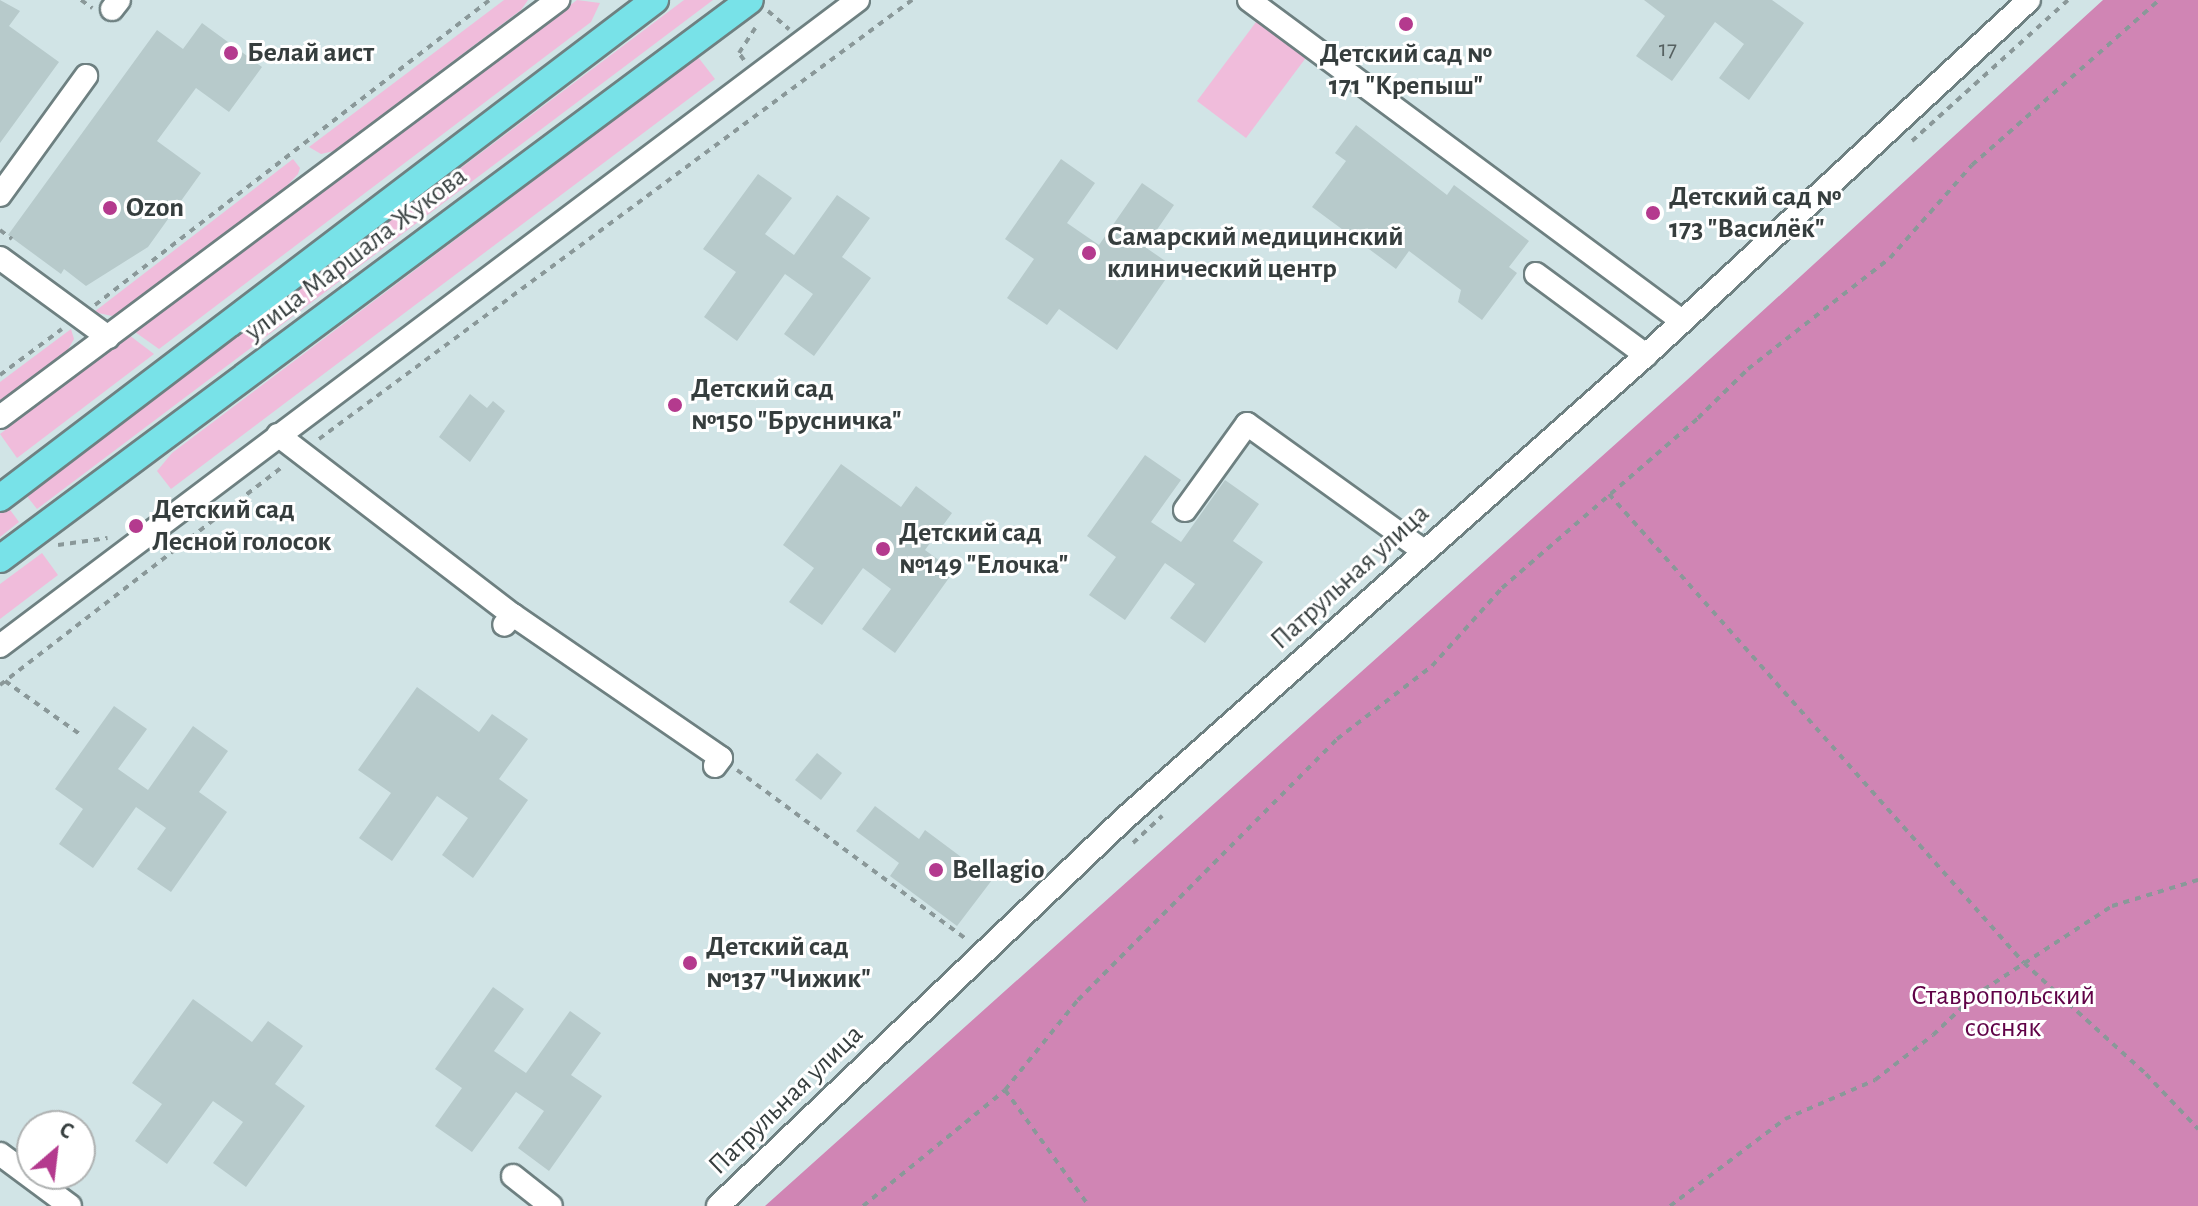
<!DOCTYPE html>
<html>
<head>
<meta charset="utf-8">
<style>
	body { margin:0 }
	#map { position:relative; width:2198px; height:1206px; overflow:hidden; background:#d1e4e6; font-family:"Alegreya Sans",sans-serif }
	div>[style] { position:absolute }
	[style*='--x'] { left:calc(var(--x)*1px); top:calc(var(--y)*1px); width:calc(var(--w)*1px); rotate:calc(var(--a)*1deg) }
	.green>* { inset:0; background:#f0bcdb }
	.forest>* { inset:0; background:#d085b4 }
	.building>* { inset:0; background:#b7cacb }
	.path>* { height:4px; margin-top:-2px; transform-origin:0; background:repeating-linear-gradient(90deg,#8a9899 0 6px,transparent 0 12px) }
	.roads { filter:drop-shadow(2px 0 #6e8081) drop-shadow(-2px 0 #6e8081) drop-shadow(0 2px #6e8081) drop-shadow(0 -2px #6e8081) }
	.minor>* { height:22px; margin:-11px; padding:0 11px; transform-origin:11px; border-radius:11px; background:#fff }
	.major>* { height:26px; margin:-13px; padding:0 13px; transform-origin:13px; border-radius:13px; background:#78e2e8 }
	.dots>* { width:22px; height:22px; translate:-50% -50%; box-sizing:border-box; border:4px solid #fff; border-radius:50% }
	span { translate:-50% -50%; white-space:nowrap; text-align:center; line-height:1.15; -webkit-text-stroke:6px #fff; paint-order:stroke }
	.number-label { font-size:24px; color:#566161 }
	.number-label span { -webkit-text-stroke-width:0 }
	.poi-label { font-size:28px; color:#363e3e; font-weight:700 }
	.left { translate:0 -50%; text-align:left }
	.street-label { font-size:28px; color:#363e3e }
	.park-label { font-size:28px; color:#600247 }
	.north { position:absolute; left:16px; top:1110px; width:80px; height:80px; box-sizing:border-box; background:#fff; border:2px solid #afb2b2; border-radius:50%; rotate:28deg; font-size:22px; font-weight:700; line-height:32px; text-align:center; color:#363e3e }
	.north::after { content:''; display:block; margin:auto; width:28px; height:36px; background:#b43a8e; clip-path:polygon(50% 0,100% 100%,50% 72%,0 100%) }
</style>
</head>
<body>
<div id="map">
	<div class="green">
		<div style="clip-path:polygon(504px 0,528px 0,521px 10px,334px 151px,321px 154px,309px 147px)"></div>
		<div style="clip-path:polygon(577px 0,600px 3px,591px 22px,159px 349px,135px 332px)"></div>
		<div style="clip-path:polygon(684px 0,713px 0,37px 509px,26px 495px)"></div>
		<div style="clip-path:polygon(1259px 18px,1308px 55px,1246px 138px,1197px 101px)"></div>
		<div style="clip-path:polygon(698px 57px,715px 79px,171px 489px,157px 471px,172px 453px)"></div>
		<div style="clip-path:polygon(293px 159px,300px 168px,298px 174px,284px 189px,123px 310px,112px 316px,94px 312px)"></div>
		<div style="clip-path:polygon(71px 329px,74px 339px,66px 353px,0 403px,0 382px)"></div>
		<div style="clip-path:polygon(129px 335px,154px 354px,17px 458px,0 434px)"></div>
		<div style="clip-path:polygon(8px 507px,19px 522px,0 537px,0 513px)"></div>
		<div style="clip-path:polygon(42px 553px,58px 575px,0 619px,0 584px)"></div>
	</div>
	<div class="forest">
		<div style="clip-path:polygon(2103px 0,2198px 0,2198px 1206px,765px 1206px,1687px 380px)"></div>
	</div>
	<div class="building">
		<div style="clip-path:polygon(0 0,20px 11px,9px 26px,59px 62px,0 143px)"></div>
		<div style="clip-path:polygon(1644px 0,1772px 0,1804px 23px,1749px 100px,1719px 78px,1744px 44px,1715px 22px,1672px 81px,1636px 56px,1665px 16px)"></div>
		<div style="clip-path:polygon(202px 23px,262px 67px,229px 112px,196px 88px,157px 141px,201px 173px,148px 247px,86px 286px,64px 269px,61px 274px,8px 235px,157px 30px,183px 49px)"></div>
		<div style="clip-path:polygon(1356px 125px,1447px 195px,1454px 185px,1529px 241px,1509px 267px,1517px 273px,1482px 320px,1458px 302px,1461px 290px,1409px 251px,1396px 269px,1312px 207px,1346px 161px,1335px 153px)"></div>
		<div style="clip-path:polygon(1061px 159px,1095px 183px,1067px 223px,1099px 245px,1142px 183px,1174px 205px,1145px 247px,1174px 267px,1117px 350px,1059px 309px,1047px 325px,1007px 298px,1034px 259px,1005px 239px)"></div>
		<div style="clip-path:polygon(758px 174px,792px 198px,765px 234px,794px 255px,837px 195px,870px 218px,842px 257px,871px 278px,814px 356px,784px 334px,813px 294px,785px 274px,737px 341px,704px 317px,736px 272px,703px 249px)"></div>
		<div style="clip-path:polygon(470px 394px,487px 408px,493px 401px,505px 411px,470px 462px,439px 437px)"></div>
		<div style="clip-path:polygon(1145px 455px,1181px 480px,1151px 522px,1181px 542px,1225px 480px,1259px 504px,1233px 541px,1263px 562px,1205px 643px,1170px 618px,1195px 584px,1165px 563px,1125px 620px,1089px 595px,1116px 557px,1087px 536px)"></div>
		<div style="clip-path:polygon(841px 464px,901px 507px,916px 486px,952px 513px,925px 550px,954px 571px,895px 653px,862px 629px,891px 589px,863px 568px,822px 625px,789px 602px,814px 568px,783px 545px)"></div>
		<div style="clip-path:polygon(417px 687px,479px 732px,492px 714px,528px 739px,499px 779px,528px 800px,473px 878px,442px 855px,468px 818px,437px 796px,392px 861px,359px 838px,391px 793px,358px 770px)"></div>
		<div style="clip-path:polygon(114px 706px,147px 729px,118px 769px,148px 790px,193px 726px,228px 751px,199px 792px,227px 812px,171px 892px,137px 869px,166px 828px,136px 807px,93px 868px,59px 844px,83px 809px,55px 789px)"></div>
		<div style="clip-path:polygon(817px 753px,842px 773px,821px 800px,795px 780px)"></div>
		<div style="clip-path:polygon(875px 806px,919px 839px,925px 830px,992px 880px,957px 926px,890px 876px,899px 863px,856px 831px)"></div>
		<div style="clip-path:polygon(493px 987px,524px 1009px,494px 1051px,526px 1073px,570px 1011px,601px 1033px,571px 1075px,602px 1096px,549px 1171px,518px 1148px,544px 1111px,516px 1092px,472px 1152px,435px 1126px,462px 1088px,435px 1069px)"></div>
		<div style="clip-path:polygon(193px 999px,252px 1042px,268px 1021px,303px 1046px,275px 1084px,305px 1106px,246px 1187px,213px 1163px,243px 1122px,213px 1101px,167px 1164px,135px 1141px,162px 1104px,132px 1083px)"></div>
	</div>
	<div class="path">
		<div style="--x:81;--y:0;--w:14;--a:36"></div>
		<div style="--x:768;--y:11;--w:28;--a:41"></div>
		<div style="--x:744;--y:60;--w:9;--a:-126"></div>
		<div style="--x:739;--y:53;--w:30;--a:-57"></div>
		<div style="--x:1912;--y:141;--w:210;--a:-42.1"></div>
		<div style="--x:0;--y:230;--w:15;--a:37"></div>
		<div style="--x:95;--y:305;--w:498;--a:-37.7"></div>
		<div style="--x:0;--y:375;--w:77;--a:-36.6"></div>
		<div style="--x:319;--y:439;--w:738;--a:-36.51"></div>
		<div style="--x:1609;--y:494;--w:626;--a:48.5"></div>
		<div style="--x:2024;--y:963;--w:165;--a:42.3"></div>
		<div style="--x:2146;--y:1074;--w:76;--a:46.6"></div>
		<div style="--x:58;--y:545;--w:50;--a:-8"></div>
		<div style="--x:5;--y:681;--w:93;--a:35.4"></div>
		<div style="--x:0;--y:685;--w:358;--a:-37.7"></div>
		<div style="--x:737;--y:770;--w:287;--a:36.4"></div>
		<div style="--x:1133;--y:843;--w:40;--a:-43"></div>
		<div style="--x:1005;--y:1090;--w:143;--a:54.1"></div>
		<div style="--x:863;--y:1206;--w:183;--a:-39.2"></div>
		<div style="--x:1005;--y:1090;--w:116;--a:-51"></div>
		<div style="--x:1078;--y:1000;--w:368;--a:-45.2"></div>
		<div style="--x:1337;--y:739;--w:120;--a:-37.5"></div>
		<div style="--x:1432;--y:666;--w:105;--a:-48.1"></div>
		<div style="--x:1502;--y:588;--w:259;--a:-40.9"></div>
		<div style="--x:1698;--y:418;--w:70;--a:-44.4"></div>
		<div style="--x:1748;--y:369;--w:180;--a:-38"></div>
		<div style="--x:1890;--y:258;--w:124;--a:-48.6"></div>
		<div style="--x:1972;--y:165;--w:249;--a:-41.4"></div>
		<div style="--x:1670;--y:1206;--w:144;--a:-37.1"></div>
		<div style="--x:1785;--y:1119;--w:98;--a:-23.4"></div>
		<div style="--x:1875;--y:1080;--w:73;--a:-37.8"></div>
		<div style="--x:1933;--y:1035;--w:57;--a:-43.6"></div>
		<div style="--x:1974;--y:996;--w:165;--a:-33.1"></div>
		<div style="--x:2112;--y:906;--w:90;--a:-16.8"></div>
	</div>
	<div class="roads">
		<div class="minor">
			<div style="--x:1249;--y:0;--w:539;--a:36.55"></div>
			<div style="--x:112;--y:9;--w:11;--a:-52"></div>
			<div style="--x:0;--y:195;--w:147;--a:-54.1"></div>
			<div style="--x:0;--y:258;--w:134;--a:36.2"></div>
			<div style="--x:1536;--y:274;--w:137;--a:36.4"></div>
			<div style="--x:0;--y:417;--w:697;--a:-36.77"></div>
			<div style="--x:278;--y:435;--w:296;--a:37.5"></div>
			<div style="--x:513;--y:615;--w:13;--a:132"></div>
			<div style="--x:1185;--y:510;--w:106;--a:-54.2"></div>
			<div style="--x:1247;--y:424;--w:218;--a:35.7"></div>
			<div style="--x:513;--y:615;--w:252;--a:34.5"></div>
			<div style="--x:721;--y:758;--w:10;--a:127"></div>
			<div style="--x:0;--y:646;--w:1074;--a:-36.98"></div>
			<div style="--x:0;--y:1154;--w:87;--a:36.6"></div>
			<div style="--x:513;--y:1176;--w:48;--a:38.3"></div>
			<div style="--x:718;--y:1206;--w:561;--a:-43.63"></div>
			<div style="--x:1124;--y:819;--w:698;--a:-41.63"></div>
			<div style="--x:1646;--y:355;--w:522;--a:-42.83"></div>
		</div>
		<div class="major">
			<div style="--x:0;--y:498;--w:823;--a:-37.25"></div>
			<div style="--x:0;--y:559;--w:935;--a:-36.7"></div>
		</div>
	</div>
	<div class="dots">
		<div style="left:1406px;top:24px;background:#b43a8e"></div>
		<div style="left:231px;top:53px;background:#b43a8e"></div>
		<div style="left:110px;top:208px;background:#b43a8e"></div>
		<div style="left:1653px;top:213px;background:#b43a8e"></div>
		<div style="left:1089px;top:253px;background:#b43a8e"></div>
		<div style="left:675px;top:405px;background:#b43a8e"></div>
		<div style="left:136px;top:526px;background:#b43a8e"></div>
		<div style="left:883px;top:549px;background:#b43a8e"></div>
		<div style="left:936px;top:870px;background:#b43a8e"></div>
		<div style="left:690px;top:963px;background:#b43a8e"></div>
	</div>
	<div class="number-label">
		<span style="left:1668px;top:50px">17</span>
	</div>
	<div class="poi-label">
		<span class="left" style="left:247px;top:53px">Белай аист</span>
		<span style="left:1406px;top:70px">Детский сад №<br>171 "Крепыш"</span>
		<span class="left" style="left:1669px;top:213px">Детский сад №<br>173 "Василёк"</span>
		<span class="left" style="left:126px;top:208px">Ozon</span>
		<span class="left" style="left:1107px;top:253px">Самарский медицинский<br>клинический центр</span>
		<span class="left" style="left:691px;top:405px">Детский сад<br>№150 "Брусничка"</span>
		<span class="left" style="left:152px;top:526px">Детский сад<br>Лесной голосок</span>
		<span class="left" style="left:899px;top:549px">Детский сад<br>№149 "Елочка"</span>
		<span class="left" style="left:952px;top:870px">Bellagio</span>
		<span class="left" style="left:706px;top:963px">Детский сад<br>№137 "Чижик"</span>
	</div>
	<div class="street-label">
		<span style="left:356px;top:254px;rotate:-37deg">улица Маршала Жукова</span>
		<span style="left:1350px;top:577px;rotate:-42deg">Патрульная улица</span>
		<span style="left:786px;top:1100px;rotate:-44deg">Патрульная улица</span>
	</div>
	<div class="park-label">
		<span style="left:2003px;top:1012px">Ставропольский<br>сосняк</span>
	</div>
	<div class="north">С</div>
</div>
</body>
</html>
